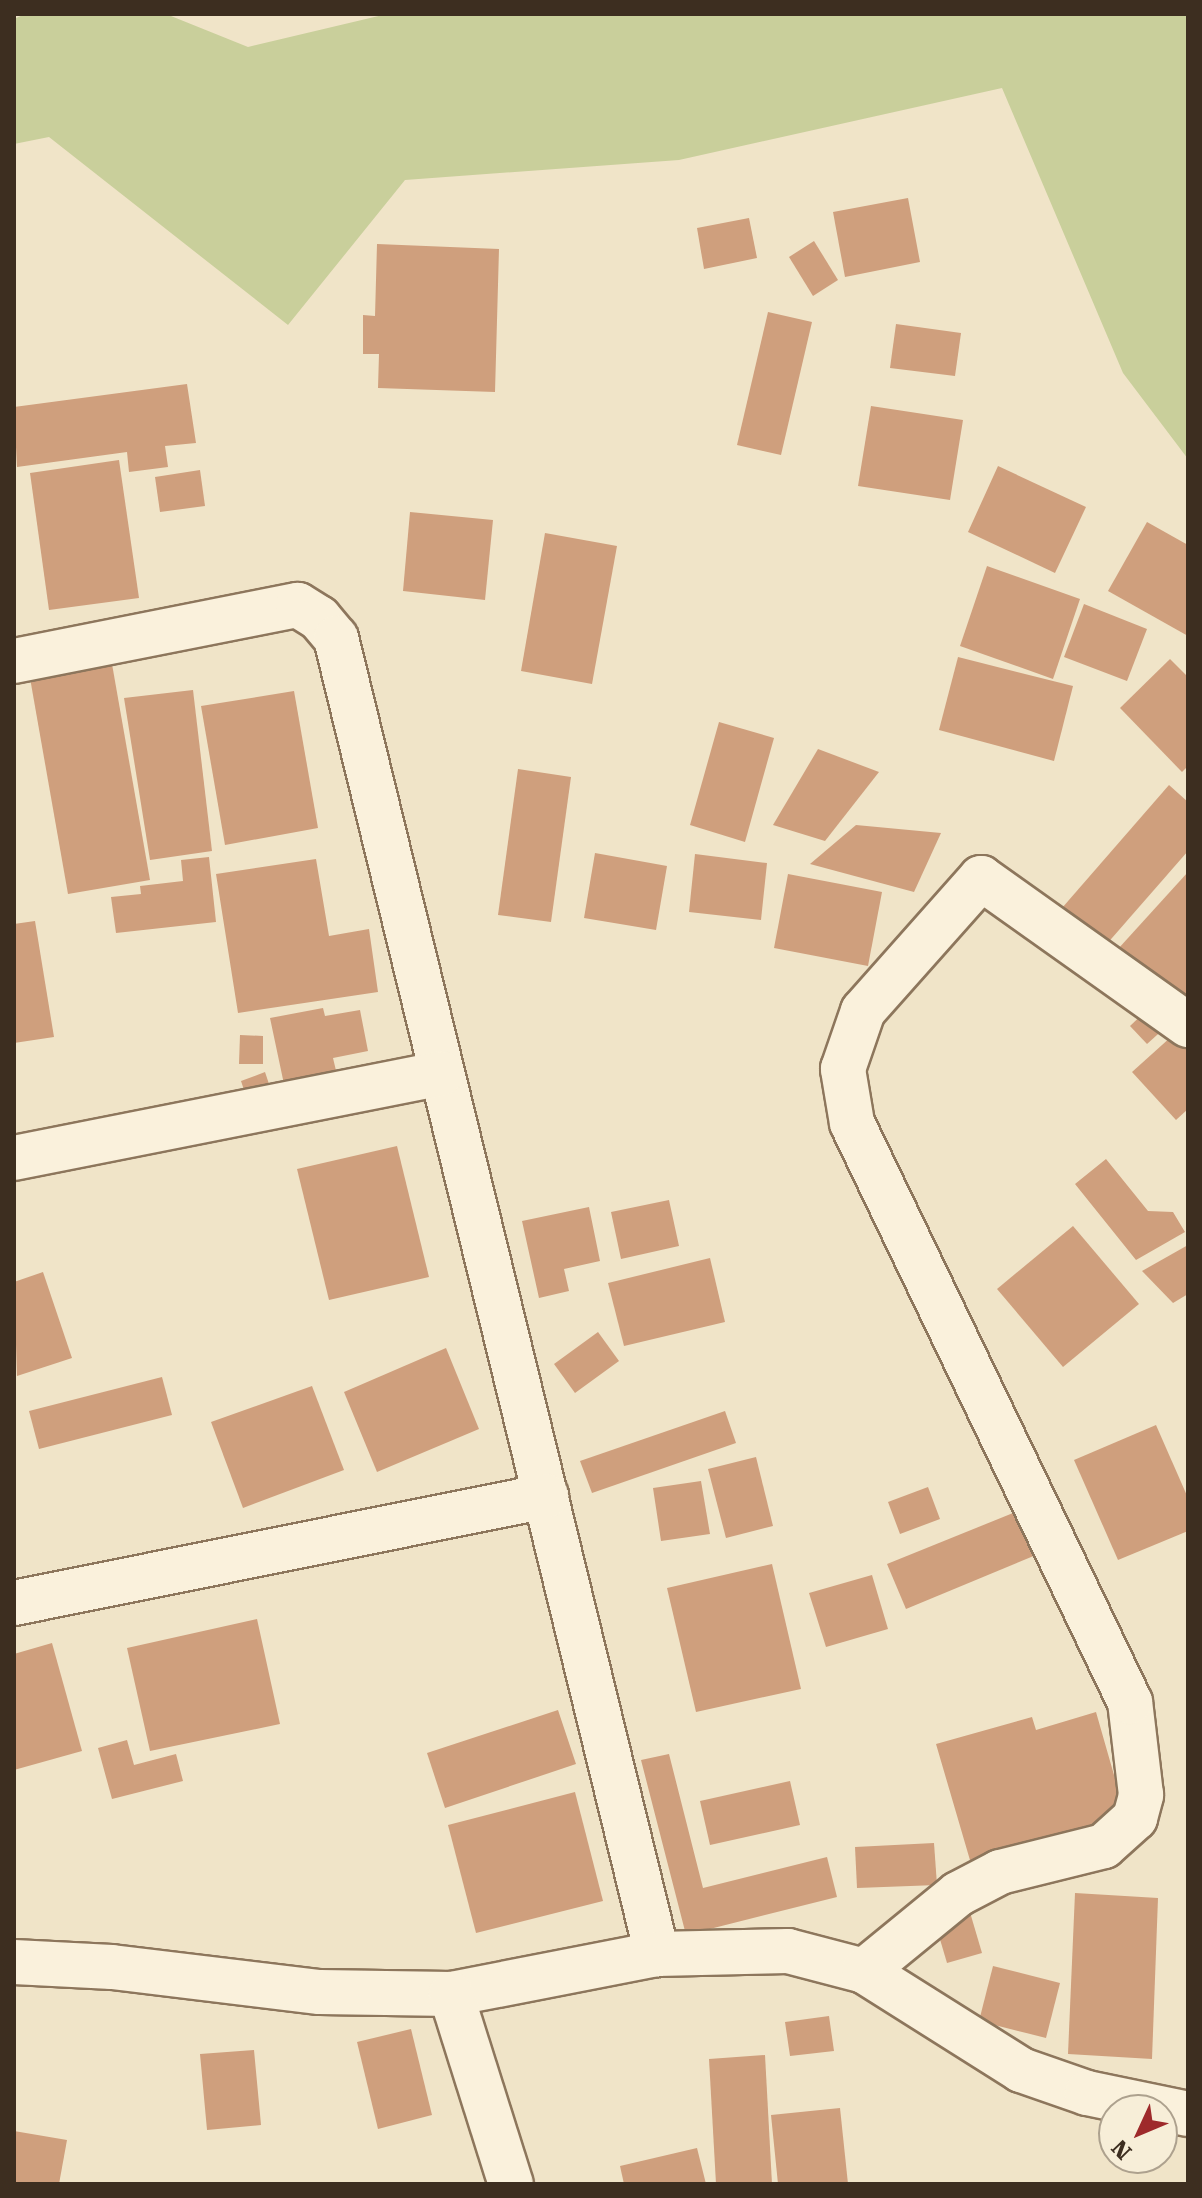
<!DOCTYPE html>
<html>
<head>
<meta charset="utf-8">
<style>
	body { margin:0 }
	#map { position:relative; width:1202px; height:2198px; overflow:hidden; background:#f0e4c8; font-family:"Roboto Serif",serif }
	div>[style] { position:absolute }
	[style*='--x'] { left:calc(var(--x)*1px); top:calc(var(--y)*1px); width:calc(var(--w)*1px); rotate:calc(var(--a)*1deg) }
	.green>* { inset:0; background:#c9cf9b }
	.building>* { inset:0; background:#cf9f7d }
	.roads { filter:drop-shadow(2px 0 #8d765c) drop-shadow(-2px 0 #8d765c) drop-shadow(0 2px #8d765c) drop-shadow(0 -2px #8d765c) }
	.minor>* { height:44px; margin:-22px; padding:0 22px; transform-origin:22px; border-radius:22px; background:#faf1dc }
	span { translate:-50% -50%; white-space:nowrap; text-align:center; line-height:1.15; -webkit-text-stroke:7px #f7eed8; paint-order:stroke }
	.frame { position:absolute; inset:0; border:16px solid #3d2e20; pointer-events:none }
	.north { position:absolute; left:1098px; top:2094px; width:80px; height:80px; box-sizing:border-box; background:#f7eed8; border:2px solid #ada18e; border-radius:50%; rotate:226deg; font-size:22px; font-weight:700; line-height:32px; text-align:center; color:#3d2e20 }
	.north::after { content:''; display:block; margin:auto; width:28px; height:36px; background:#9e2a2b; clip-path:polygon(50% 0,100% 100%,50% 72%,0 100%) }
</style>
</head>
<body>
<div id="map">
	<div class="green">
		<div style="clip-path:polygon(25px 14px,166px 14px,248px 47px,387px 14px,1188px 14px,1188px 459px,1123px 373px,1002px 88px,679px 160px,405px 180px,288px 325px,49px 137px,14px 144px,14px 19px)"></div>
	</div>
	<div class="building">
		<div style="clip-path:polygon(908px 198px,920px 262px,845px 277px,833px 212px)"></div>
		<div style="clip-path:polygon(749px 218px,757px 258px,704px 269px,697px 228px)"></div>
		<div style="clip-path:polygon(814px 241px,838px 280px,813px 296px,789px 257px)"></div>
		<div style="clip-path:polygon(377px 244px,499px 249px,495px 392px,378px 388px,379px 354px,363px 354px,363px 315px,375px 316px)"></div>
		<div style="clip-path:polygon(768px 312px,812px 322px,781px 455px,737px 445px)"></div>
		<div style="clip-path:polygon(896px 324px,961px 333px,955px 376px,890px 368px)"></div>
		<div style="clip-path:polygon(187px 384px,196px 443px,165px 446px,168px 467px,129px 472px,127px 452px,17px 467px,14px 407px)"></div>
		<div style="clip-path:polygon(871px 406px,963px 420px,950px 500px,858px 486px)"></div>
		<div style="clip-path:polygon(119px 460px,139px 598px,49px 610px,30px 473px)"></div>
		<div style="clip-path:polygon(998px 466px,1086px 507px,1055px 573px,968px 532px)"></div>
		<div style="clip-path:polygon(200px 470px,205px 506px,160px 512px,155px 477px)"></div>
		<div style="clip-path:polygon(410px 512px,493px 520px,485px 600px,403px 591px)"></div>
		<div style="clip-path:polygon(1147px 522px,1188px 545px,1188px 636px,1108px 591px)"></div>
		<div style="clip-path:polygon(545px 533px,617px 546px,592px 684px,521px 671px)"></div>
		<div style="clip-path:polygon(987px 566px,1080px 599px,1053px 679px,960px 646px)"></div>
		<div style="clip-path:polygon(1084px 604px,1147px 629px,1127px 681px,1064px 657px)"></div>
		<div style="clip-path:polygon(958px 657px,1073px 686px,1054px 761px,939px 730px)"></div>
		<div style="clip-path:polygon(1170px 659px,1188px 677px,1188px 766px,1182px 772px,1120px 708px)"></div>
		<div style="clip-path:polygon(112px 664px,150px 880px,68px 894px,30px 678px)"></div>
		<div style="clip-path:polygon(193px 690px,212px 851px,150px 860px,124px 698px)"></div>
		<div style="clip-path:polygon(294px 691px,318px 828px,225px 845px,201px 706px)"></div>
		<div style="clip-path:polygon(719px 722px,774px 738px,745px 842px,690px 825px)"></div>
		<div style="clip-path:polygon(818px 749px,879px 772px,825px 841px,773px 825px)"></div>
		<div style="clip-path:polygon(518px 769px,571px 777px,551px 922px,498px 915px)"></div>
		<div style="clip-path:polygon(1169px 785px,1188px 802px,1188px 851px,1105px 946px,1062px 908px)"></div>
		<div style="clip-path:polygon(856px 825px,941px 833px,914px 892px,810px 864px)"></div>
		<div style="clip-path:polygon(595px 853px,667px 866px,656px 930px,584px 918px)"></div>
		<div style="clip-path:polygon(695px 854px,767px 863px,761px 920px,689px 912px)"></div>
		<div style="clip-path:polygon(209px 857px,216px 922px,116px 933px,111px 897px,141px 894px,140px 886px,183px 881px,181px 860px)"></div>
		<div style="clip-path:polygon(316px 859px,329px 936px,369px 929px,378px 992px,238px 1013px,216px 874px)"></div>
		<div style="clip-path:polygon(1188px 872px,1188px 1013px,1118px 949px)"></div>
		<div style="clip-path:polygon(788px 874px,882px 892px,868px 966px,774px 948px)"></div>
		<div style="clip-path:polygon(35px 921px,54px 1037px,14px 1043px,14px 924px)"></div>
		<div style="clip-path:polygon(323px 1008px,325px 1016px,360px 1010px,368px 1051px,333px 1058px,338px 1079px,285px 1089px,270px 1018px)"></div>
		<div style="clip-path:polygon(1149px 1008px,1167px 1026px,1147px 1044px,1130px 1026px)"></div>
		<div style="clip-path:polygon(1182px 1027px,1188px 1033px,1188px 1109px,1176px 1120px,1132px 1072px)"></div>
		<div style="clip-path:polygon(240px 1035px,263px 1036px,263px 1064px,239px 1064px)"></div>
		<div style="clip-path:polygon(265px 1072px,272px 1093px,248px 1102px,241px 1081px)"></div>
		<div style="clip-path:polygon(397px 1146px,429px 1277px,329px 1300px,297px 1169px)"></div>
		<div style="clip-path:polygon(1106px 1159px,1148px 1211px,1173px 1212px,1185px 1232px,1136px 1260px,1075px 1184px)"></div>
		<div style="clip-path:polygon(669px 1200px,679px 1246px,621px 1259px,611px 1212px)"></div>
		<div style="clip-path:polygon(589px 1207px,600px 1261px,564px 1269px,569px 1291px,539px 1298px,522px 1221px)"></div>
		<div style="clip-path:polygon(1073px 1226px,1139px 1304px,1063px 1367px,997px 1289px)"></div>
		<div style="clip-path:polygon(1188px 1245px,1188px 1294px,1173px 1303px,1142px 1271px)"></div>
		<div style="clip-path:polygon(710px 1258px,725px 1322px,624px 1346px,608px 1283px)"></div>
		<div style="clip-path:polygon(43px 1272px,72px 1358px,17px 1376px,14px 1282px)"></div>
		<div style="clip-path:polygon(598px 1332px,619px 1361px,575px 1393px,554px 1364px)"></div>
		<div style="clip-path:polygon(446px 1348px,479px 1429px,377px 1472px,344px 1392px)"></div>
		<div style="clip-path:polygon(162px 1377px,172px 1415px,39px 1449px,29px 1411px)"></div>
		<div style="clip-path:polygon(312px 1386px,344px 1470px,243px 1508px,211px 1422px)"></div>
		<div style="clip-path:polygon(725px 1411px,736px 1443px,592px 1493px,580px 1461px)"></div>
		<div style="clip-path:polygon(1156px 1425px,1188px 1498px,1188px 1531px,1118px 1560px,1074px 1460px)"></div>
		<div style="clip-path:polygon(756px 1457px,773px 1526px,726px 1538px,708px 1469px)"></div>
		<div style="clip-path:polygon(701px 1481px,710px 1534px,661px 1541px,653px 1488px)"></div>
		<div style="clip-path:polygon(928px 1487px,940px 1519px,900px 1534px,888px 1502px)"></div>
		<div style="clip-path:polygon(1018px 1511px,1036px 1555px,906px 1609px,887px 1564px)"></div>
		<div style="clip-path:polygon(772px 1564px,801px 1689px,696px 1712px,667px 1588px)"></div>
		<div style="clip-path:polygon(872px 1575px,888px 1629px,826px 1647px,809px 1593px)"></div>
		<div style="clip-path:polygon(257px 1619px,280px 1724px,150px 1751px,127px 1648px)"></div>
		<div style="clip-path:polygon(52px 1643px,82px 1751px,14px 1770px,14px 1654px)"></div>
		<div style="clip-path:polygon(558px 1710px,576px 1764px,445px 1808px,427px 1753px)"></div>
		<div style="clip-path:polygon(1096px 1712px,1128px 1824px,972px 1867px,936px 1744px,1032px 1717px,1036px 1730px)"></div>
		<div style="clip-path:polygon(127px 1740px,134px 1765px,176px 1754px,183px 1781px,112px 1799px,98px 1748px)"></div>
		<div style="clip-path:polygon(669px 1754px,703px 1888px,827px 1857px,837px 1897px,686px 1935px,641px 1760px)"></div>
		<div style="clip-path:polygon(790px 1781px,800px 1825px,710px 1845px,700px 1801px)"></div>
		<div style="clip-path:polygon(575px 1792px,603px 1901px,476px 1933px,448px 1825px)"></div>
		<div style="clip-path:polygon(934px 1843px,937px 1885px,857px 1888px,855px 1847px)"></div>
		<div style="clip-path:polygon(1075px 1893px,1158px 1898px,1152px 2059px,1068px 2054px)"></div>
		<div style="clip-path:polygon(969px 1909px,982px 1953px,947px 1963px,934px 1919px)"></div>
		<div style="clip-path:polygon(993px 1966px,1060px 1983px,1046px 2038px,979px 2021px)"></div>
		<div style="clip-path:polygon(829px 2016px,834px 2051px,790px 2056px,785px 2022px)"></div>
		<div style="clip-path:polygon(411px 2029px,432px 2115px,378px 2129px,357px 2042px)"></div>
		<div style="clip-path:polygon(254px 2050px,261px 2125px,207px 2130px,200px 2054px)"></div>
		<div style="clip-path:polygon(765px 2055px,772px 2184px,716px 2184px,709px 2059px)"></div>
		<div style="clip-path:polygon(840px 2108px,848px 2184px,778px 2184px,771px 2115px)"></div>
		<div style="clip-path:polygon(14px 2131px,67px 2140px,59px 2184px,14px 2184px)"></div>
		<div style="clip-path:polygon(697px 2148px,706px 2184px,624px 2184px,620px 2166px)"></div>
	</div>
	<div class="roads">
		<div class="minor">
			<div style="--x:14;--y:661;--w:289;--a:-11.2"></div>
			<div style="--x:298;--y:605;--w:25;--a:32"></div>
			<div style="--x:319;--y:618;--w:26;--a:50"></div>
			<div style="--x:336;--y:638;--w:1355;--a:76.29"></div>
			<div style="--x:14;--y:1158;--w:436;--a:-11.2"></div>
			<div style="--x:14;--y:1603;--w:543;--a:-11.37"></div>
			<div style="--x:14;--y:1962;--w:98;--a:2.9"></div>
			<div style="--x:112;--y:1967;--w:209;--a:6.9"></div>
			<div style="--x:320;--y:1992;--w:131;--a:0.9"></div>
			<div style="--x:451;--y:1994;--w:210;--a:-11"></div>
			<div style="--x:657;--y:1954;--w:131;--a:-1.3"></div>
			<div style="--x:788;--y:1951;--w:79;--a:14.7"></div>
			<div style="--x:864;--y:1971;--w:186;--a:32.2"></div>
			<div style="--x:1021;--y:2070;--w:70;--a:19.2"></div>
			<div style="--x:1087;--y:2093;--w:103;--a:11.7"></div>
			<div style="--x:864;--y:1971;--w:122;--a:-39.3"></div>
			<div style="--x:958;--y:1894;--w:47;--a:-27.6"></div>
			<div style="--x:1000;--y:1872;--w:107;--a:-14"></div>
			<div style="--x:1104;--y:1846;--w:42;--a:-42.1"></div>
			<div style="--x:1135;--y:1818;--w:24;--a:-75"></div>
			<div style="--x:1141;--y:1795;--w:94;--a:-96.7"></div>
			<div style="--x:1130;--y:1702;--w:642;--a:-115.65"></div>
			<div style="--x:852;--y:1123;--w:55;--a:-99.5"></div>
			<div style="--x:843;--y:1069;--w:61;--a:-71"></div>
			<div style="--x:863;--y:1011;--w:178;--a:-48.4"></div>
			<div style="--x:981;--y:878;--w:254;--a:35.4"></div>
			<div style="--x:451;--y:1994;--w:199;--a:72.5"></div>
		</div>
	</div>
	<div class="frame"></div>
	<div class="north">N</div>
</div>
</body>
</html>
